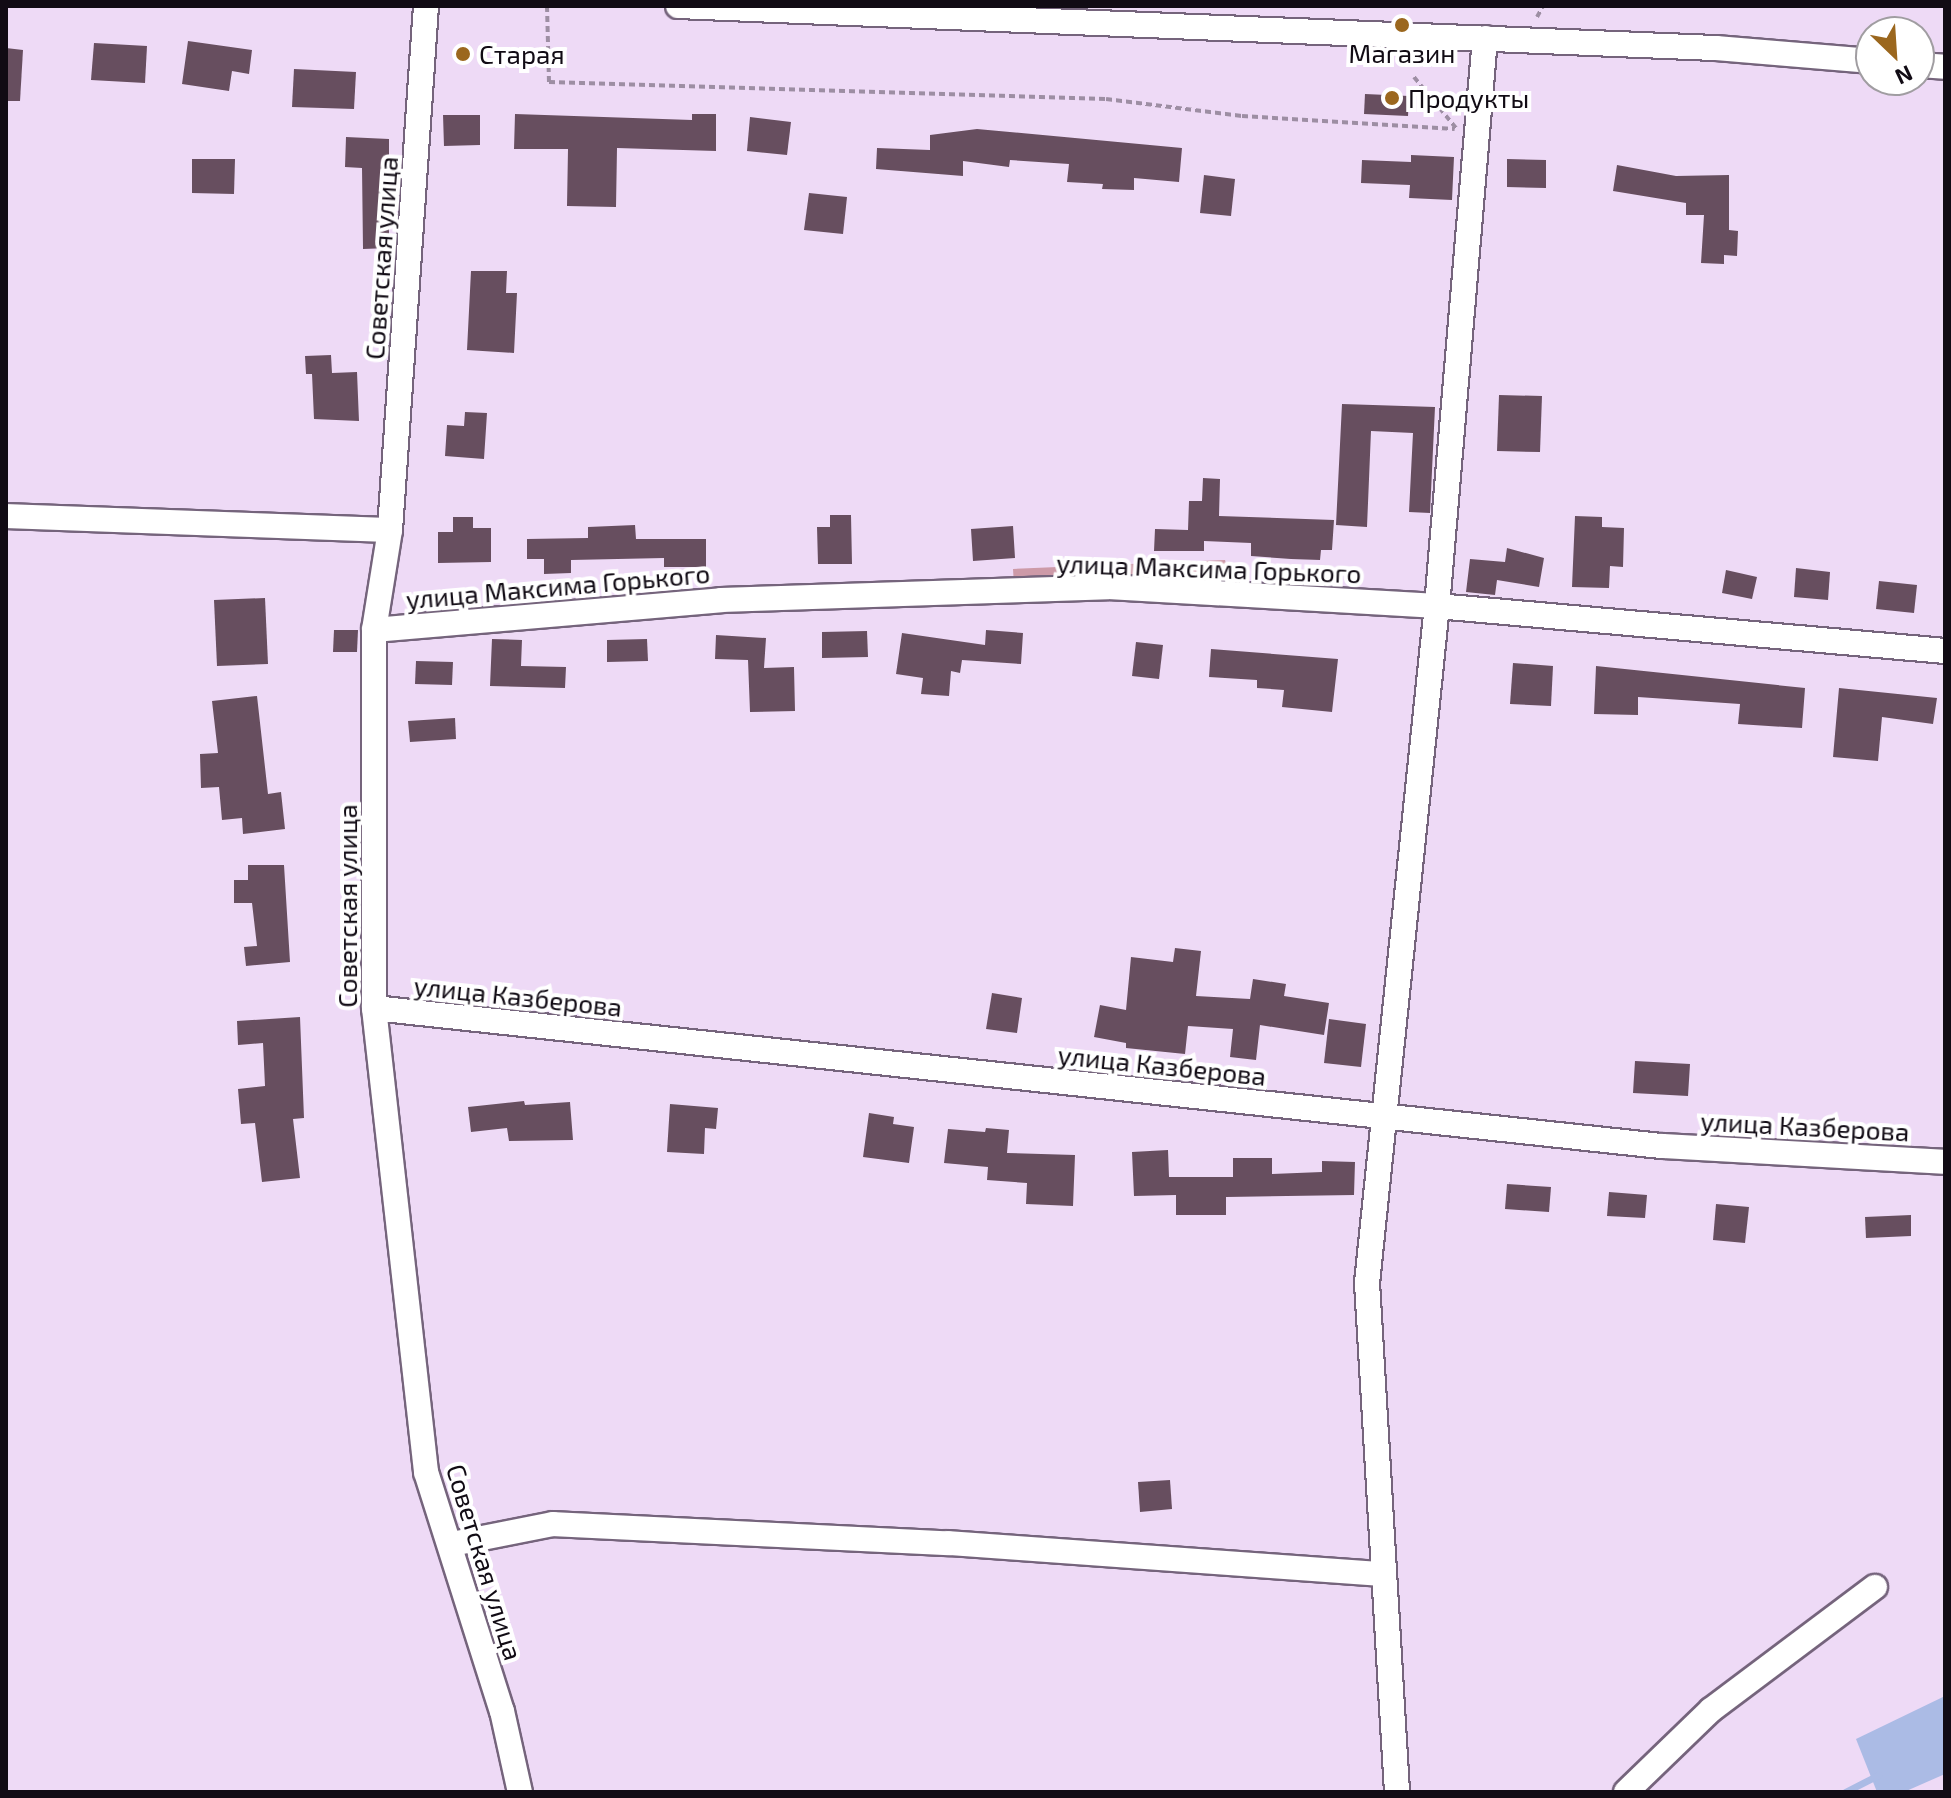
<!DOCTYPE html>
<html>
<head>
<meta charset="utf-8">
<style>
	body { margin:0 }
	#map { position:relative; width:1951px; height:1798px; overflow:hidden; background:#eedaf6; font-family:"Exo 2",sans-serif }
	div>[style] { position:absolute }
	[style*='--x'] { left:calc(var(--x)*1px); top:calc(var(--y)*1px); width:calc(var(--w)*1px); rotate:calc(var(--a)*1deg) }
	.forest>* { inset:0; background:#cd9aa8 }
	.water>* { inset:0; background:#abbbe5 }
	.stream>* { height:7px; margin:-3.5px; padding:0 3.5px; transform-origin:3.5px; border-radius:3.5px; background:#abbbe5 }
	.building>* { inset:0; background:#674e5f }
	.path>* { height:4px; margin-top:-2px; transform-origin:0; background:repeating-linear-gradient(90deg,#9d8ea3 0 6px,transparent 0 10px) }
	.roads { filter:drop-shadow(2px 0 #75647c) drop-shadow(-2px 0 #75647c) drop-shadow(0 2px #75647c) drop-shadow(0 -2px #75647c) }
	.minor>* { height:24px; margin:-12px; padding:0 12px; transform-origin:12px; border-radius:12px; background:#fff }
	.dots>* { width:22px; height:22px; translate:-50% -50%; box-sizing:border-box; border:4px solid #fff; border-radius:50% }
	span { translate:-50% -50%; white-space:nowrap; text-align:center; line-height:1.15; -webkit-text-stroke:8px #fff; paint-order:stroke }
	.poi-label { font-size:26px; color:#110b14 }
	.left { translate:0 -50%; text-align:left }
	.street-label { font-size:26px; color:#110b14 }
	.frame { position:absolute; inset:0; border:8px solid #110b14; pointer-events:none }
	.north { position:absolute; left:1855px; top:16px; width:80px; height:80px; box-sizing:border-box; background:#fff; border:2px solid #a09da1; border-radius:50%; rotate:155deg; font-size:22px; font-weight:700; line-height:32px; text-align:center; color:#110b14 }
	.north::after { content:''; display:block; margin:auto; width:28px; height:36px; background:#9b671e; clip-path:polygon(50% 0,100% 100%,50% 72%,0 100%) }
</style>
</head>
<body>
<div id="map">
	<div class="forest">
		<div style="clip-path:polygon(1225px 560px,1231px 581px,1014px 586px,1013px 569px)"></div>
	</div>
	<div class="water">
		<div style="clip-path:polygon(1945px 1696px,1945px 1774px,1904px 1792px,1877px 1792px,1856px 1739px)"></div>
	</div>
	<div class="stream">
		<div style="--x:1845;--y:1792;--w:38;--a:-27"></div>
	</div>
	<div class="building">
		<div style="clip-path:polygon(188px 41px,252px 50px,249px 74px,232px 71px,229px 91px,182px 84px)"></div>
		<div style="clip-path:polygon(94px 43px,147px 46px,145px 83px,91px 80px)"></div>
		<div style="clip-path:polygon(6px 48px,23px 50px,20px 101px,6px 101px)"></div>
		<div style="clip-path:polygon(294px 69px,356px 72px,354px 109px,292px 107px)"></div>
		<div style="clip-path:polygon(1365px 94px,1409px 96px,1408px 116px,1364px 114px)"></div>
		<div style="clip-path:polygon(515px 114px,692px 120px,692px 114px,716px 114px,716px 151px,617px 148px,616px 207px,567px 206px,568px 149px,514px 149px)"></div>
		<div style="clip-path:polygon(443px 115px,480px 115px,480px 145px,444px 146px)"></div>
		<div style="clip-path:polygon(750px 117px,791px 122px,787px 155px,747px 151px)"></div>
		<div style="clip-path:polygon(977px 129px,1182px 148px,1179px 182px,1134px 178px,1134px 190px,1102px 189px,1103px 184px,1067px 182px,1069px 164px,1010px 160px,1009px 167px,963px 161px,963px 176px,876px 169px,877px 148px,930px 150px,930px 135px)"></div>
		<div style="clip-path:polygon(346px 137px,389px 139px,389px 248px,363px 249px,362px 168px,345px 167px)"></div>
		<div style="clip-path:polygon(1411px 155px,1454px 157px,1452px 200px,1409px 198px,1410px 185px,1361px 183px,1362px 160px,1411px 162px)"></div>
		<div style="clip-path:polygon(192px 159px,235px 159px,234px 194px,192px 193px)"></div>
		<div style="clip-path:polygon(1507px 159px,1546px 160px,1546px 188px,1507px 187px)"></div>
		<div style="clip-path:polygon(1617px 165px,1676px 176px,1729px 175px,1729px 230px,1738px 231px,1737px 256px,1724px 255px,1724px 264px,1701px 263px,1704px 215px,1686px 215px,1686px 203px,1613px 191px)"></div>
		<div style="clip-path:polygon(1204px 175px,1235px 179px,1231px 216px,1200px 213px)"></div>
		<div style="clip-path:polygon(809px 193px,847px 197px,843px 234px,804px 230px)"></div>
		<div style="clip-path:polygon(471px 271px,507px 271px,506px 293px,517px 293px,514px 353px,467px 350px)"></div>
		<div style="clip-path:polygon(331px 355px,332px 373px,357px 372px,359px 421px,314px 419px,312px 374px,306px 374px,305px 356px)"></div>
		<div style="clip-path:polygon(1499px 395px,1542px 396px,1540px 452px,1497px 451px)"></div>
		<div style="clip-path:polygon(1342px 404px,1435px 407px,1430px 513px,1409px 512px,1413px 433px,1371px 431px,1367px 527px,1336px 525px)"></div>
		<div style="clip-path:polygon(465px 412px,487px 413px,484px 459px,445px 456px,447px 425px,464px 426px)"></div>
		<div style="clip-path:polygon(1203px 478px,1220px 479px,1219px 516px,1334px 520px,1332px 550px,1321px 550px,1320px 560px,1291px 559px,1251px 556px,1251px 543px,1204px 541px,1204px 551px,1154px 551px,1155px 529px,1188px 530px,1189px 501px,1202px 501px)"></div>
		<div style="clip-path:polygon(830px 515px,851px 515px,852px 564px,818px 564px,817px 527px,830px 527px)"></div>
		<div style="clip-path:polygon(1575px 516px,1602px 517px,1602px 527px,1624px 528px,1623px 567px,1610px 566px,1609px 588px,1572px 587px)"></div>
		<div style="clip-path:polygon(453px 517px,473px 517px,473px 528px,491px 528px,491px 562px,438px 563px,438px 532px,453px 532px)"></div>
		<div style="clip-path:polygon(635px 525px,636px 539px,706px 539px,706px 567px,664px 567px,664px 558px,571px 560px,571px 573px,544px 574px,544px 559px,527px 559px,527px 539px,588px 538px,588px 527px)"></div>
		<div style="clip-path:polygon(1013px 526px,1015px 558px,973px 561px,971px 529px)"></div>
		<div style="clip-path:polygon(1507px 548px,1544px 558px,1539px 587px,1497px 580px,1495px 595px,1466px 592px,1470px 559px,1505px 562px)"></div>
		<div style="clip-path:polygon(1796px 568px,1830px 572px,1828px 600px,1794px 597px)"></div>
		<div style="clip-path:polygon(1726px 570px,1757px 577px,1752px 599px,1722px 593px)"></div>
		<div style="clip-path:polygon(1879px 581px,1917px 585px,1914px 613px,1876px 609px)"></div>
		<div style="clip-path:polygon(265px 598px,268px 664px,217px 666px,214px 600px)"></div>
		<div style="clip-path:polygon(334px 630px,358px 630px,357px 652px,333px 652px)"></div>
		<div style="clip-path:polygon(986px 630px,1023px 633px,1021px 664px,962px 660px,960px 673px,951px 671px,949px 696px,921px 694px,923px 678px,896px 674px,902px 633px,985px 645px)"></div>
		<div style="clip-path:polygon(867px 631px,868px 657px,822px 658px,822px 632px)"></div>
		<div style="clip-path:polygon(716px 635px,766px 638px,764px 668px,794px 667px,795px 711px,750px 712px,748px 660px,715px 659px)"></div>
		<div style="clip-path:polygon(492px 639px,522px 640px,521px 666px,566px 667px,565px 688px,490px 686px)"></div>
		<div style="clip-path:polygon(647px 639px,648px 661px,607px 662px,607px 640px)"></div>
		<div style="clip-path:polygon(1136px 642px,1163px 645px,1159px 679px,1132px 676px)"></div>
		<div style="clip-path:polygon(1211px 649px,1338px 659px,1332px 712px,1282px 707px,1284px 690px,1257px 688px,1257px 680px,1209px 677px)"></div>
		<div style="clip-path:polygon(416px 661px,453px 662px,452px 685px,415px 684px)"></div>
		<div style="clip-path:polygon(1513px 663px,1553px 666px,1551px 706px,1510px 704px)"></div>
		<div style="clip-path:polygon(1596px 666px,1805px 688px,1802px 728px,1738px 724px,1740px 704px,1638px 697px,1638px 715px,1594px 714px)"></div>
		<div style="clip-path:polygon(1839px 688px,1937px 698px,1933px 724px,1882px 717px,1878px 761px,1833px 757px)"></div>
		<div style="clip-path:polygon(257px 696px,268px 794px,281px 792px,285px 829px,243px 834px,242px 818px,222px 820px,219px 787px,201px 788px,200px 754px,218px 753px,212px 701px)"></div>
		<div style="clip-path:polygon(455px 718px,456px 739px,410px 742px,408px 721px)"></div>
		<div style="clip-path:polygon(248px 865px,284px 865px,290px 962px,246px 966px,244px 947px,257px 946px,252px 903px,234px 903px,234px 880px,248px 880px)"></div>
		<div style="clip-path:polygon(1175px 948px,1201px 951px,1196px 996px,1250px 999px,1253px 979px,1286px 984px,1284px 996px,1329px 1003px,1324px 1035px,1260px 1025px,1256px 1060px,1230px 1057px,1233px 1029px,1188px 1026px,1185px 1054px,1126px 1048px,1126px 1043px,1094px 1037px,1100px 1005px,1126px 1010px,1131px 957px,1173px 962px)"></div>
		<div style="clip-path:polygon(992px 993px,1022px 998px,1017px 1033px,986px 1029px)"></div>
		<div style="clip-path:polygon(300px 1017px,304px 1118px,293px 1119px,300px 1178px,262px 1182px,255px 1123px,241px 1124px,238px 1089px,265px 1086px,263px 1043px,238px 1045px,237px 1021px)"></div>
		<div style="clip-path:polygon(1329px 1019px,1366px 1024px,1361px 1067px,1324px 1063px)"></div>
		<div style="clip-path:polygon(1635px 1061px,1690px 1064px,1688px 1096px,1633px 1093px)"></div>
		<div style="clip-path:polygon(524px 1101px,525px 1105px,570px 1102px,573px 1140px,509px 1141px,507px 1128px,471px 1132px,468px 1107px)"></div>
		<div style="clip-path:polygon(670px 1104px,718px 1108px,716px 1129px,705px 1128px,704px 1154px,667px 1152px)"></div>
		<div style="clip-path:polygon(869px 1113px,894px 1117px,893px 1124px,914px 1127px,909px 1163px,863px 1157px)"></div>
		<div style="clip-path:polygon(986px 1128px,1009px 1130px,1007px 1153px,1075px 1155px,1073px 1206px,1026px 1204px,1027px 1183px,987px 1180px,988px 1167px,944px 1163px,948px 1129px,985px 1132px)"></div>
		<div style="clip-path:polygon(1168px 1150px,1169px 1177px,1233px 1177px,1233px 1158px,1272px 1158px,1272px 1174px,1322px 1172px,1322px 1161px,1355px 1162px,1354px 1195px,1226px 1197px,1226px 1215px,1176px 1215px,1176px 1195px,1134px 1196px,1132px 1152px)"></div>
		<div style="clip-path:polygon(1507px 1184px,1551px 1187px,1549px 1212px,1505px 1209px)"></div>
		<div style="clip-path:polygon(1609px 1192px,1647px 1195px,1645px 1218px,1607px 1216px)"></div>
		<div style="clip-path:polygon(1716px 1204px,1749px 1207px,1745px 1243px,1713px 1240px)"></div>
		<div style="clip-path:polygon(1911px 1215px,1911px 1236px,1866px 1238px,1865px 1217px)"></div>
		<div style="clip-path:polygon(1170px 1480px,1172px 1509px,1140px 1512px,1138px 1482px)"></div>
	</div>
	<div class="path">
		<div style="--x:547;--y:6;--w:76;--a:88.5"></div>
		<div style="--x:549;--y:82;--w:557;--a:1.75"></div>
		<div style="--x:1106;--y:99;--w:137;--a:7.1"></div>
		<div style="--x:1242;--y:116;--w:213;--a:3.5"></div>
		<div style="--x:1537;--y:17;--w:13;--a:-61"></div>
		<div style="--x:1414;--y:77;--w:66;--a:50.5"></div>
	</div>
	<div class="roads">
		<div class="minor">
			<div style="--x:426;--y:6;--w:525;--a:93.93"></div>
			<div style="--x:390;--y:530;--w:101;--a:99.1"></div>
			<div style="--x:374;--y:630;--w:378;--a:90"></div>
			<div style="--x:374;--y:1008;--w:467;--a:83.6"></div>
			<div style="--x:426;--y:1472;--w:251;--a:72.4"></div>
			<div style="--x:502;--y:1711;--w:83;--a:77.5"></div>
			<div style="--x:678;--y:6;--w:1039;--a:2.32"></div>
			<div style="--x:1716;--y:48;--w:156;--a:4.8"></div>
			<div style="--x:1919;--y:65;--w:26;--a:4"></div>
			<div style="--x:6;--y:516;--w:384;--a:2.1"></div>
			<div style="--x:374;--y:630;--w:348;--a:-4.9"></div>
			<div style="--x:721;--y:600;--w:387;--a:-1.9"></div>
			<div style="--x:1108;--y:587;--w:330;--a:3.3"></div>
			<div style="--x:1437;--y:606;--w:510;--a:5.06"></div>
			<div style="--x:374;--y:1008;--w:1295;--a:6.12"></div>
			<div style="--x:1662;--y:1146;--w:283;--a:3.2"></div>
			<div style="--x:452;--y:1544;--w:103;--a:-11.2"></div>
			<div style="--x:553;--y:1524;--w:395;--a:2.8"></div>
			<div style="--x:948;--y:1543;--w:434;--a:4.1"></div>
			<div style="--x:1397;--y:1792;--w:510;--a:-93.37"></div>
			<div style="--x:1367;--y:1283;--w:681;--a:-84.1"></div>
			<div style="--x:1437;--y:606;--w:570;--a:-85.17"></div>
			<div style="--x:1626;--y:1792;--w:118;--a:-44"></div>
			<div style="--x:1711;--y:1710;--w:205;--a:-36.9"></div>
		</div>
	</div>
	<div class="dots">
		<div style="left:1402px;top:25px;background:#9b671e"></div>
		<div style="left:463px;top:54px;background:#9b671e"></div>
		<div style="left:1392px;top:98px;background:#9b671e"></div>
	</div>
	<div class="poi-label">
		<span style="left:1402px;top:53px">Магазин</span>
		<span class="left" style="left:479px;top:54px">Старая</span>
		<span class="left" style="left:1408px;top:98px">Продукты</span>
	</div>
	<div class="street-label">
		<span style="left:381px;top:258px;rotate:-86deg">Советская улица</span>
		<span style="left:1209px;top:568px;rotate:2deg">улица Максима Горького</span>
		<span style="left:558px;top:586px;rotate:-5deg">улица Максима Горького</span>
		<span style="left:347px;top:906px;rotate:-90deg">Советская улица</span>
		<span style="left:518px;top:996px;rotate:6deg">улица Казберова</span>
		<span style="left:1162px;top:1065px;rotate:6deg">улица Казберова</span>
		<span style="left:1805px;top:1126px;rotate:3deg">улица Казберова</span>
		<span style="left:485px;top:1562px;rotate:73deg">Советская улица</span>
	</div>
	<div class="frame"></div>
	<div class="north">N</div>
</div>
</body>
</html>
